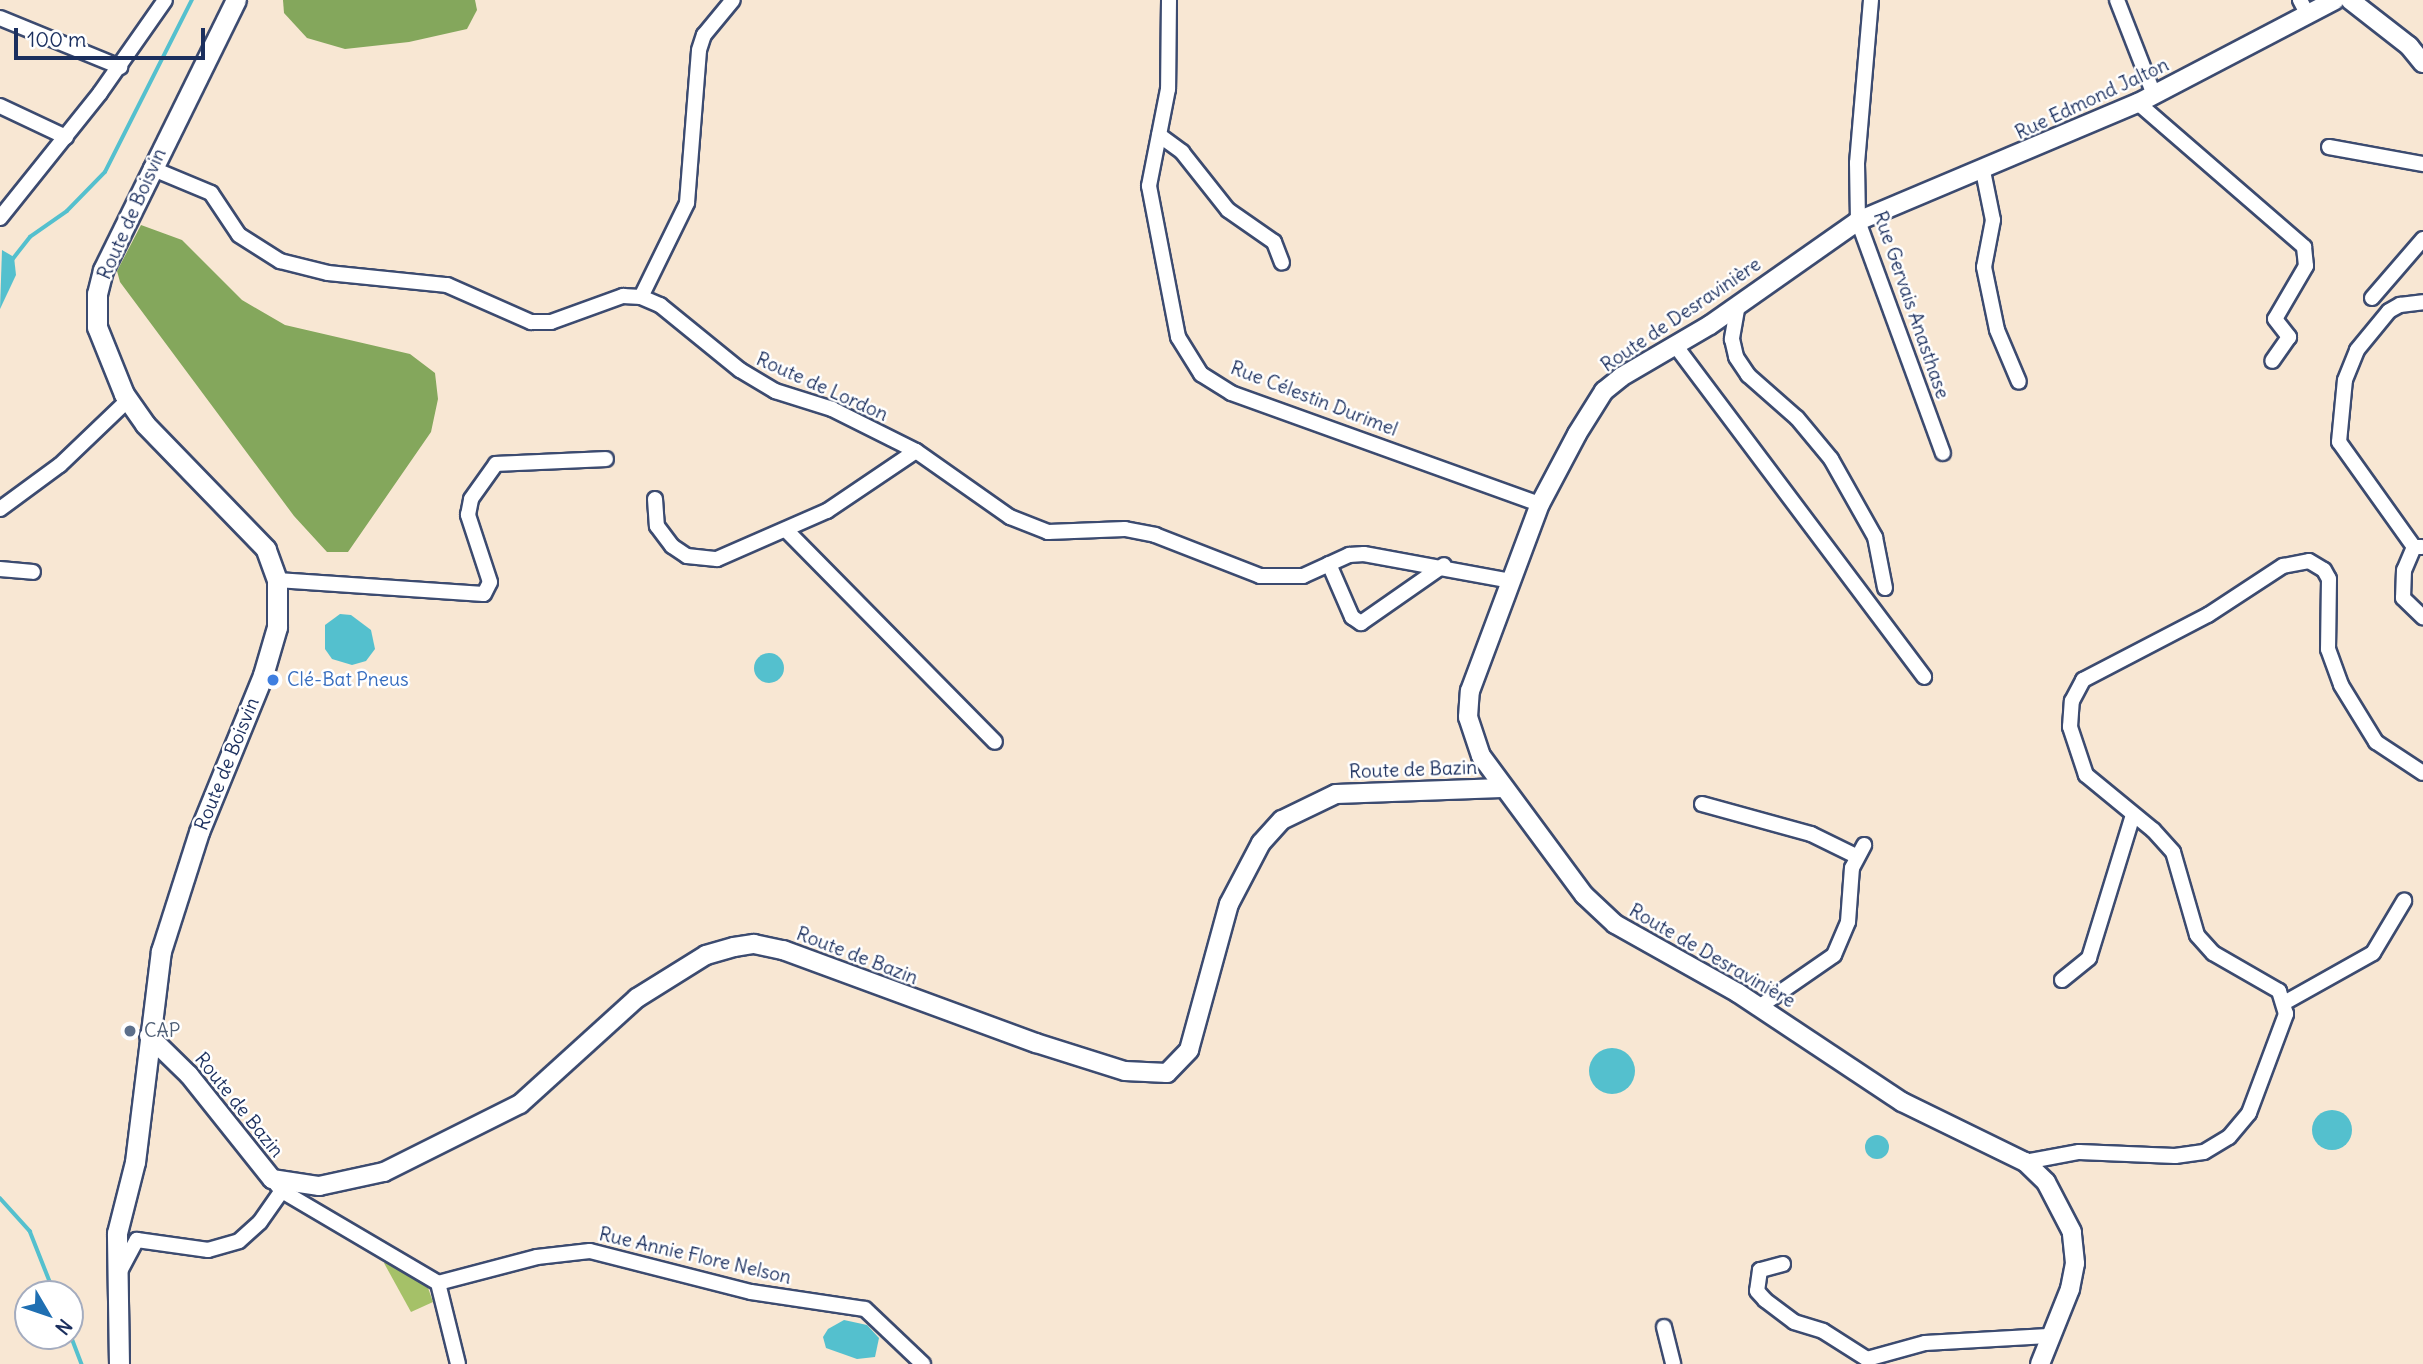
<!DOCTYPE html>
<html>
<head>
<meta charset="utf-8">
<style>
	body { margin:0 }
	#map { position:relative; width:2423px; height:1364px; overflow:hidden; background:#f8e7d3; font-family:Delius,sans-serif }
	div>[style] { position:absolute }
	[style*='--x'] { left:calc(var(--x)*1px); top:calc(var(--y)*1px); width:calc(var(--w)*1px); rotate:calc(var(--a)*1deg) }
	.green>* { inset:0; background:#a5c168 }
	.forest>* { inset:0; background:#84a75c }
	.water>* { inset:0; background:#54c0ce }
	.round { border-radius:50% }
	.stream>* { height:3.5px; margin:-1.75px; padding:0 1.75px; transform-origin:1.75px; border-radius:1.75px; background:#54c0ce }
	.roads { filter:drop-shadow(2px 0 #3c4b70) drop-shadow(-2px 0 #3c4b70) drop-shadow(0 2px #3c4b70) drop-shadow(0 -2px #3c4b70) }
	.minor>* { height:14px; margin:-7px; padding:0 7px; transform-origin:7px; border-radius:7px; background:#fff }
	.tertiary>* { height:18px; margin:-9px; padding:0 9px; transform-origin:9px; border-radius:9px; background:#fff }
	.secondary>* { height:19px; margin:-9.5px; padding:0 9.5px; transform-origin:9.5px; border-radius:9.5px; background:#fff }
	.dots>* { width:19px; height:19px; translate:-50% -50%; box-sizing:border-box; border:4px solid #fff; border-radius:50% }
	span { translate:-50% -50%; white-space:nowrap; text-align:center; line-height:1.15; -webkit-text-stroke:5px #fff; paint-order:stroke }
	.street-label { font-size:19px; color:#1b2f5e }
	.shop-label { font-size:19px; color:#366cbe }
	.left { translate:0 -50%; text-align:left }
	.service-label { font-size:19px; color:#4e5e75 }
	.north { position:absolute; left:14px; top:1280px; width:70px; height:70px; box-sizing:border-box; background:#fff; border:2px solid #a4acbf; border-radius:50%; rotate:129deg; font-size:19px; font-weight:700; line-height:28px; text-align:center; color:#1b2f5e }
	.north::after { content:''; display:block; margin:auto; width:24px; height:32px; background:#1f6fb2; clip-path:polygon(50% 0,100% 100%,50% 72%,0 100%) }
	.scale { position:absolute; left:14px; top:28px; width:191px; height:32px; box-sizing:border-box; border:4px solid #1b2f5e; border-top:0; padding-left:9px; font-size:21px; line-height:24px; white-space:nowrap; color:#1b2f5e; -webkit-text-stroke:5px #fff; paint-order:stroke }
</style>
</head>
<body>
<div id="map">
	<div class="green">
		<div style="clip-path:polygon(401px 1262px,427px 1285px,433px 1302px,411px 1312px,384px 1263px)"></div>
	</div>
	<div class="forest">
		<div style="clip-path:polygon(283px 0,475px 0,477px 10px,467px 29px,409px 42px,345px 49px,307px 38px,284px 13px)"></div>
		<div style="clip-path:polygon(141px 225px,182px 240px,242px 300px,285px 325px,410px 354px,435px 373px,438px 399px,431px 432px,348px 552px,327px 552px,294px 516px,120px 282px,117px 271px)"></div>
	</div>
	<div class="water">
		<div style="clip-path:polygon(2px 250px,14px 257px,16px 275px,0 309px)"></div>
		<div style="clip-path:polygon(340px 614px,351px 615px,371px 630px,375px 649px,366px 661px,352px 665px,332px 659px,325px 649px,325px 625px)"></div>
		<div class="round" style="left:754px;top:653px;width:30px;height:30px"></div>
		<div class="round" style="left:1589px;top:1048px;width:46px;height:46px"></div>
		<div class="round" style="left:2312px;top:1110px;width:40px;height:40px"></div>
		<div class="round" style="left:1865px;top:1135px;width:24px;height:24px"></div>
		<div style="clip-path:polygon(844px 1320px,867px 1325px,879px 1338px,875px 1357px,857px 1359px,826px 1348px,823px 1337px,828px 1329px)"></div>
	</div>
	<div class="stream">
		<div style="--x:12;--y:260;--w:29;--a:-52"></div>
		<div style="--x:30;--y:237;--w:45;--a:-35.1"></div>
		<div style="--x:67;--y:211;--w:54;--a:-45.7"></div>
		<div style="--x:105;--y:172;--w:193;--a:-63.2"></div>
		<div style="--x:0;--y:1198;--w:45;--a:47.7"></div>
		<div style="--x:30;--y:1231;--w:68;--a:68.4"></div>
		<div style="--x:70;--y:1333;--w:33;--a:69"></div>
	</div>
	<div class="roads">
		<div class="minor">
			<div style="--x:1169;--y:0;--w:89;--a:90.6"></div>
			<div style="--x:1168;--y:89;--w:99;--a:101.1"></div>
			<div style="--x:1149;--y:186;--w:154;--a:79.1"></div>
			<div style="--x:1178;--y:337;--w:44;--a:58.1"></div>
			<div style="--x:1201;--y:374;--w:36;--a:32"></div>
			<div style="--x:1231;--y:393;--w:328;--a:19.8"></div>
			<div style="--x:1871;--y:0;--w:164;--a:94.9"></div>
			<div style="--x:1857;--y:163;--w:58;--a:89"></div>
			<div style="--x:1858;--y:221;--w:247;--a:69.9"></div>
			<div style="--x:2117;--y:0;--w:102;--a:68.7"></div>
			<div style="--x:2300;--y:0;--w:17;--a:62"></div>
			<div style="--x:0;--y:18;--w:130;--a:22.2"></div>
			<div style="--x:2138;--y:103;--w:220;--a:40.9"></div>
			<div style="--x:2304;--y:247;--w:19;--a:84"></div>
			<div style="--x:2306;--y:266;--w:61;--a:120.3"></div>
			<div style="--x:2275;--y:319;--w:23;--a:52"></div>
			<div style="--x:2289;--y:337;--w:29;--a:125"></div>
			<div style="--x:0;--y:106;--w:73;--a:25.2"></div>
			<div style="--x:1159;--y:135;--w:29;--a:36"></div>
			<div style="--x:1182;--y:152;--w:74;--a:51.6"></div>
			<div style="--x:1228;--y:210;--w:56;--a:34.8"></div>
			<div style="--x:1274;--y:242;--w:22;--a:69"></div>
			<div style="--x:2329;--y:147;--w:96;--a:10.3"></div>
			<div style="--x:151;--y:168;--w:65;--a:22.6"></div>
			<div style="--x:211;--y:193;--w:50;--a:56.3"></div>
			<div style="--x:239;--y:235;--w:49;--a:32.4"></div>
			<div style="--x:280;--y:261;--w:49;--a:14"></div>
			<div style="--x:328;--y:273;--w:120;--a:5.8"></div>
			<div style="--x:447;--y:285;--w:92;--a:23.8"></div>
			<div style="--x:531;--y:322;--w:20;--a:0"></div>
			<div style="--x:551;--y:322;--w:77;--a:-19.9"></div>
			<div style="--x:623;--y:296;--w:18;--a:3"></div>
			<div style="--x:641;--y:297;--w:21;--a:23"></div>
			<div style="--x:660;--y:305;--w:103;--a:39.1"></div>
			<div style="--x:740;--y:370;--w:41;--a:31"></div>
			<div style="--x:775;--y:391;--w:60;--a:17.5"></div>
			<div style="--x:832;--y:409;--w:94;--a:26.6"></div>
			<div style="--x:916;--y:451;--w:115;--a:35.1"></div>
			<div style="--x:1010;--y:517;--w:41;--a:21.5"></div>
			<div style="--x:1048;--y:532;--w:77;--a:-2.2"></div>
			<div style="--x:1125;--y:529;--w:31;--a:11"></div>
			<div style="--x:1155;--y:535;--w:113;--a:21.3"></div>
			<div style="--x:1260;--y:576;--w:43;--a:0"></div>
			<div style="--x:1303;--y:576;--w:51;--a:-24.5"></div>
			<div style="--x:1349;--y:555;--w:15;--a:-4"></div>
			<div style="--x:1364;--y:554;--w:149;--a:10.4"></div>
			<div style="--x:1983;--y:171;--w:50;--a:78.5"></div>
			<div style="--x:1993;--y:220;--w:48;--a:100.8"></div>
			<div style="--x:1984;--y:267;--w:64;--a:78.3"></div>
			<div style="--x:1997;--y:330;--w:56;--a:67.1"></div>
			<div style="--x:0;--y:218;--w:160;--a:-51.3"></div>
			<div style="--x:100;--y:93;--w:113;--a:-55"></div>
			<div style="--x:641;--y:297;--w:105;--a:-63.9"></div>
			<div style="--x:687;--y:203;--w:153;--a:-85.5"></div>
			<div style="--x:699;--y:50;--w:16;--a:-72"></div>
			<div style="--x:704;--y:35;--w:45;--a:-50.4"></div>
			<div style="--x:2372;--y:298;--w:78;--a:-49.2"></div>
			<div style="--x:1738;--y:304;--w:36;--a:100"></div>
			<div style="--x:1732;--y:339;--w:18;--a:77"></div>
			<div style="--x:1736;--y:357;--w:22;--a:56"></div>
			<div style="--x:1748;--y:375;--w:65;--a:41.3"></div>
			<div style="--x:1797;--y:418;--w:53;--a:50.3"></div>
			<div style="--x:1831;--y:459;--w:90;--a:60.6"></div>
			<div style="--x:1875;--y:537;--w:52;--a:78.9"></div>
			<div style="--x:1675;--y:345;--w:415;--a:53.1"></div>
			<div style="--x:655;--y:499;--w:27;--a:86"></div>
			<div style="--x:657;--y:526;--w:25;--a:53"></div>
			<div style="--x:672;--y:546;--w:18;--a:34"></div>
			<div style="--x:687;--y:556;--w:30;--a:6"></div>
			<div style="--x:717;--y:559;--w:120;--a:-23.6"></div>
			<div style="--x:827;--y:511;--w:107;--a:-34"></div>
			<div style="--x:0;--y:509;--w:74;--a:-36.3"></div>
			<div style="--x:60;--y:465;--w:94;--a:-43.7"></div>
			<div style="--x:787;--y:531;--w:296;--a:45.4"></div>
			<div style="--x:2414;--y:547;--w:129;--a:-125.5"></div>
			<div style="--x:2339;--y:442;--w:62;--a:-84.5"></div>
			<div style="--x:2345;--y:380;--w:32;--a:-68"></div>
			<div style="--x:2357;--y:350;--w:50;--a:-50.6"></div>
			<div style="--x:2389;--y:311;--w:13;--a:-29"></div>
			<div style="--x:2400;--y:305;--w:23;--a:-7"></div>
			<div style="--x:2422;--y:547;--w:8;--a:180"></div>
			<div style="--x:2414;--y:547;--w:25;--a:113"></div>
			<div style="--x:2404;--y:570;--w:28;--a:92"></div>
			<div style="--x:2403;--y:598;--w:28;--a:44"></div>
			<div style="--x:1329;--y:564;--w:58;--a:66.5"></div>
			<div style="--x:1352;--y:617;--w:11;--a:34"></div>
			<div style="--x:1361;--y:623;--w:101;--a:-34.9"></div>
			<div style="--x:0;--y:569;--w:33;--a:5"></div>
			<div style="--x:277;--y:580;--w:207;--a:3.9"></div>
			<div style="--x:484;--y:594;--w:13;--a:-63"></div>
			<div style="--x:490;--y:582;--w:71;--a:-108.2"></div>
			<div style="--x:468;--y:515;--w:16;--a:-79"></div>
			<div style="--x:471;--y:499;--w:43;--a:-54.5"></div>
			<div style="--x:496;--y:464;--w:110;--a:-2.6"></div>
			<div style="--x:1702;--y:804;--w:113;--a:15.4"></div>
			<div style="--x:1811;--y:834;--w:50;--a:26.1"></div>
			<div style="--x:2062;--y:980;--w:35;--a:-39"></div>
			<div style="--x:2089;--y:958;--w:150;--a:-72.9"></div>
			<div style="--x:2284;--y:1003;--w:102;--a:-29.3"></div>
			<div style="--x:2373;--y:953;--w:61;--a:-59.2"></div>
			<div style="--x:1759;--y:1007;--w:91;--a:-34.7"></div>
			<div style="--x:1834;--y:955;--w:36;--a:-67"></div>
			<div style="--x:1848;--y:922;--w:54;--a:-85.8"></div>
			<div style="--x:1852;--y:868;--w:26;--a:-62"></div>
			<div style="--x:2025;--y:1162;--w:55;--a:-10.5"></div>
			<div style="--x:2079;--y:1152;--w:96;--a:2.4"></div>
			<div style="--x:2175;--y:1156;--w:29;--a:-8"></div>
			<div style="--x:2204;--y:1152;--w:29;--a:-31"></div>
			<div style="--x:2229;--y:1137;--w:31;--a:-50"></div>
			<div style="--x:2249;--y:1113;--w:106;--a:-69.5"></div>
			<div style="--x:2286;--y:1014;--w:24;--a:-107"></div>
			<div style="--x:2279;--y:991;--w:76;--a:-150.1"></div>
			<div style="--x:2213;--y:953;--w:24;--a:-132"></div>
			<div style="--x:2197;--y:935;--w:86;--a:-106.1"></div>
			<div style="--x:2173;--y:852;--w:30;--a:-132"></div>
			<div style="--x:2153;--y:830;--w:87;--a:-140.6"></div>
			<div style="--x:2086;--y:775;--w:51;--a:-108.4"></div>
			<div style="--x:2070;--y:727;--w:26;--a:-86"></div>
			<div style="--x:2072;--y:701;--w:24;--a:-62"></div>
			<div style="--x:2083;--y:680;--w:141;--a:-27.5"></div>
			<div style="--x:2208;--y:615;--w:90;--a:-33.2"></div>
			<div style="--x:2283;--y:566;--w:26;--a:-11"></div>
			<div style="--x:2309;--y:561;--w:17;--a:31"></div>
			<div style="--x:2324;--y:570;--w:10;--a:61"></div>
			<div style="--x:2329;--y:579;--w:70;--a:90.8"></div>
			<div style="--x:2328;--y:649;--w:38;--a:70"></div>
			<div style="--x:2341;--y:685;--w:67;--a:58.4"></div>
			<div style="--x:2376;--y:742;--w:56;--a:33.4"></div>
			<div style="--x:272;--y:1179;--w:16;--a:50"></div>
			<div style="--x:282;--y:1191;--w:181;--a:30.5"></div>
			<div style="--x:438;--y:1283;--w:83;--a:76.1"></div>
			<div style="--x:1783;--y:1264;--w:24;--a:165"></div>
			<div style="--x:1760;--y:1270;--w:21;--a:98"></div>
			<div style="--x:1757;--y:1291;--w:12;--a:48"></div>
			<div style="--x:1765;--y:1300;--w:36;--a:37"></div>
			<div style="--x:1794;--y:1322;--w:30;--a:17"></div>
			<div style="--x:1823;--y:1331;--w:52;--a:32.5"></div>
			<div style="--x:1867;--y:1359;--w:60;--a:-15.4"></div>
			<div style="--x:1925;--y:1343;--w:123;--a:-3.3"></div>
			<div style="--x:118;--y:1275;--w:40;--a:-62"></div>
			<div style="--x:137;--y:1240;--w:72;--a:8"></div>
			<div style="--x:208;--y:1250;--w:32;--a:-16"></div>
			<div style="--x:239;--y:1241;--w:28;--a:-42"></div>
			<div style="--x:260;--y:1222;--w:38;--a:-55"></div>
			<div style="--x:438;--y:1283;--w:102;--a:-14.7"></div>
			<div style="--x:537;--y:1257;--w:53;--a:-6.5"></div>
			<div style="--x:590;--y:1251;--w:166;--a:14.3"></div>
			<div style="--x:751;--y:1292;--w:115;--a:8.5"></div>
			<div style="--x:865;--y:1309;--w:80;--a:43.5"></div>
			<div style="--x:1664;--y:1327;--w:38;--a:76"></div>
		</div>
		<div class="tertiary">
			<div style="--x:2350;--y:0;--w:75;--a:37.9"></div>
			<div style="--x:2409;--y:46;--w:22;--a:51"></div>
			<div style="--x:149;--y:1036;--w:56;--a:44.3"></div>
			<div style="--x:189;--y:1075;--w:133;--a:51.4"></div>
			<div style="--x:272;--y:1179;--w:48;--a:8.5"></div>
			<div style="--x:319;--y:1186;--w:66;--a:-12.2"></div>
			<div style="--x:384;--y:1172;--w:152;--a:-26.6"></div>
			<div style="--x:520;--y:1104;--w:158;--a:-42.2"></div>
			<div style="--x:637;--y:998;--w:81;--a:-31.9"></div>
			<div style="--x:706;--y:955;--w:29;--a:-16"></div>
			<div style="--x:734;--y:947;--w:20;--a:-9"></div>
			<div style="--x:754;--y:944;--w:30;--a:12"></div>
			<div style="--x:783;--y:950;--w:270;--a:20.2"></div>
			<div style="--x:1036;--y:1043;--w:93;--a:17.5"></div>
			<div style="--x:1125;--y:1071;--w:42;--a:2.7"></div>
			<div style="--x:1167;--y:1073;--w:32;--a:-46"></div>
			<div style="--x:1189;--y:1050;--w:151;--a:-74.7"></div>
			<div style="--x:1229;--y:904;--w:69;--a:-62.3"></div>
			<div style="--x:1261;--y:843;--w:31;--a:-48"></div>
			<div style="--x:1282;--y:820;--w:60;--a:-25.7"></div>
			<div style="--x:1336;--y:794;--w:166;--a:-2.1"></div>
			<div style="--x:2040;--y:1364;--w:81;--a:-68.2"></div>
			<div style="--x:2070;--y:1289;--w:26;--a:-79"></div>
			<div style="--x:2075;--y:1263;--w:31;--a:-96"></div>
			<div style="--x:2072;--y:1232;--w:56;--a:-117.5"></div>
			<div style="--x:2046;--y:1182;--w:29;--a:-136"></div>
			<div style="--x:2025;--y:1162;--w:137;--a:-154"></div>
			<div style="--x:1902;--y:1102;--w:197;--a:-146.4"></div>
			<div style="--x:1738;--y:993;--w:141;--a:-150.7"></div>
			<div style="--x:1615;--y:924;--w:42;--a:-136.9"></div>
			<div style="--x:1584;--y:895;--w:173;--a:-126.5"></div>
			<div style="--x:1481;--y:756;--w:41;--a:-108.4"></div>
			<div style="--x:1468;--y:717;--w:26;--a:-86"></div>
			<div style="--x:1470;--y:691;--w:200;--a:-69.5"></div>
			<div style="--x:1540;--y:504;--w:79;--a:-62.1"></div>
			<div style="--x:1577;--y:434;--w:51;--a:-57.9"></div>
			<div style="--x:1604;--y:391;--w:22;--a:-39"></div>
			<div style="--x:1621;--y:377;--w:103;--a:-30.3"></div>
			<div style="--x:1710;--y:325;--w:181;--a:-35.1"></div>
			<div style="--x:1858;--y:221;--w:304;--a:-22.9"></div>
			<div style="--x:2138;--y:103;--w:222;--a:-27.6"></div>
		</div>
		<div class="secondary">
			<div style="--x:119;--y:1364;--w:131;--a:-90.9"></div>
			<div style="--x:117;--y:1233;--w:73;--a:-75.8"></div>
			<div style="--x:135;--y:1162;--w:213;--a:-83"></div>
			<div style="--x:161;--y:951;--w:125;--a:-72.3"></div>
			<div style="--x:199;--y:832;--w:170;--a:-67.8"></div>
			<div style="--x:263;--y:675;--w:50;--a:-73.7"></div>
			<div style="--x:277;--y:627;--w:47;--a:-90"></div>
			<div style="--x:277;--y:580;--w:33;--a:-110"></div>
			<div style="--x:266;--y:549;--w:174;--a:-134.1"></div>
			<div style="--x:145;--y:424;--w:37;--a:-125"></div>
			<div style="--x:124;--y:394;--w:72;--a:-111.9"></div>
			<div style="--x:97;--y:327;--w:33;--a:-90"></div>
			<div style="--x:97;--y:294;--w:25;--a:-76"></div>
			<div style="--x:103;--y:270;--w:301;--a:-63.8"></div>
		</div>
	</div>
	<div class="dots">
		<div style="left:273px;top:680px;background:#3f7fe0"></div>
		<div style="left:130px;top:1031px;background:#5c6f8a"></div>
	</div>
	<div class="street-label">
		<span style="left:2092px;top:99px;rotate:-25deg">Rue Edmond Jalton</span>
		<span style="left:132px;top:214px;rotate:-66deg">Route de Boisvin</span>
		<span style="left:1911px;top:305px;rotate:71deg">Rue Gervais Anasthase</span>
		<span style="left:1681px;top:315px;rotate:-34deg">Route de Desravinière</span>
		<span style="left:822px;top:387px;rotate:24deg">Route de Lordon</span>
		<span style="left:1314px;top:399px;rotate:21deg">Rue Célestin Durimel</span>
		<span style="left:227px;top:764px;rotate:-68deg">Route de Boisvin</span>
		<span style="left:1413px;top:770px;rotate:-2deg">Route de Bazin</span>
		<span style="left:857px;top:956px;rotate:21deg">Route de Bazin</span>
		<span style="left:1712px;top:956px;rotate:30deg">Route de Desravinière</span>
		<span style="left:239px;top:1105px;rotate:51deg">Route de Bazin</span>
		<span style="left:695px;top:1256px;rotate:13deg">Rue Annie Flore Nelson</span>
	</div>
	<div class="shop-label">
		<span class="left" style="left:287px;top:680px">Clé-Bat Pneus</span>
	</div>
	<div class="service-label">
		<span class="left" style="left:144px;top:1031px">CAP</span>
	</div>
	<div class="north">N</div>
	<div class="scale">100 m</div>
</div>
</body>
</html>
